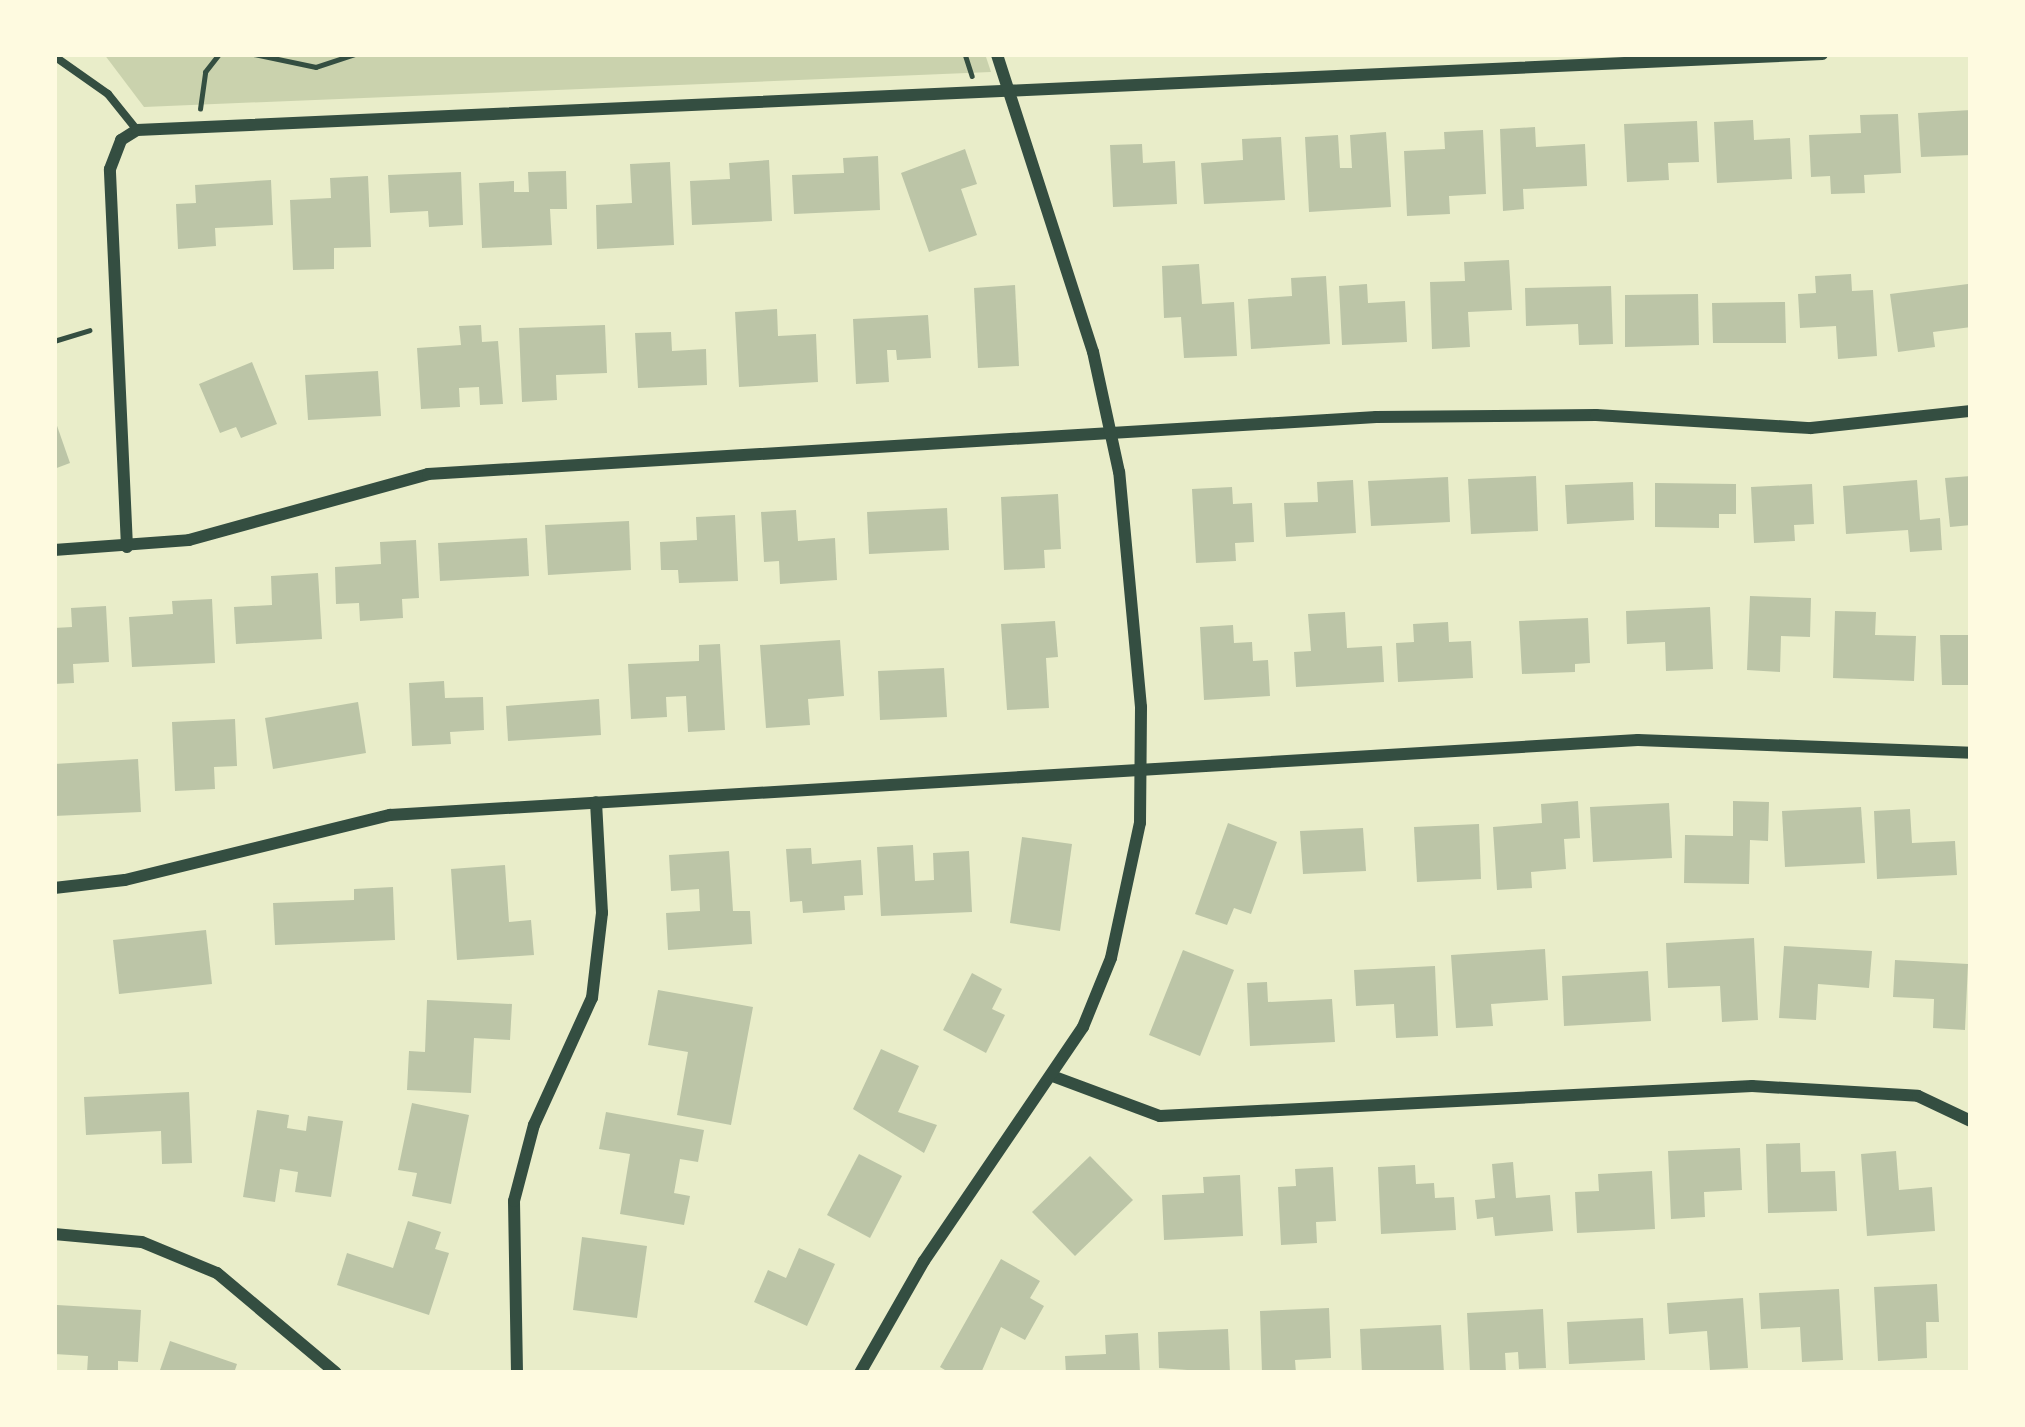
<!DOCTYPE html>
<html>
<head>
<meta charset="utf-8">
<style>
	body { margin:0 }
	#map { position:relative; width:2025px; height:1427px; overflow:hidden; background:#e9edc9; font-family:Rubik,sans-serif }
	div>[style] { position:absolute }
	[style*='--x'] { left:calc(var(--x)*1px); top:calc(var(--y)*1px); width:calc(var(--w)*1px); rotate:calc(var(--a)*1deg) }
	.green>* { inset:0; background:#cad2ad }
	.building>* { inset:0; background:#bcc5a7 }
	.path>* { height:4.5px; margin:-2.25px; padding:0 2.25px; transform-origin:2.25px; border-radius:2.25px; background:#344e41 }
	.service>* { height:8px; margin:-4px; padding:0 4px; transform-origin:4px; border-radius:4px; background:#344e41 }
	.minor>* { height:12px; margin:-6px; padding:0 6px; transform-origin:6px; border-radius:6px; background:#344e41 }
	span { translate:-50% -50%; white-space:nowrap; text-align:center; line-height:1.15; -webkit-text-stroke:9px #fefae0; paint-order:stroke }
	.frame { position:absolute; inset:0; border:57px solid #fefae0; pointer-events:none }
</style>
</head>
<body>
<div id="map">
	<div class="green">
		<div style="clip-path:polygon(104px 54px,985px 54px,991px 72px,144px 107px)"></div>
	</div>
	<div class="building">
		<div style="clip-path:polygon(1971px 110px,1971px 155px,1921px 157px,1918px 113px)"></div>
		<div style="clip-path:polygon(1898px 114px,1901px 173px,1864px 175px,1865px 193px,1831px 194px,1830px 176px,1811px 177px,1809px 135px,1861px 133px,1860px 115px)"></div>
		<div style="clip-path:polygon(1753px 120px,1754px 140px,1790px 138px,1792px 179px,1717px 183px,1714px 122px)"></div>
		<div style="clip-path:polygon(1697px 121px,1699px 162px,1668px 163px,1669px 180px,1627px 182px,1624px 124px)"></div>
		<div style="clip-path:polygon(1535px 127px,1536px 147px,1585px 144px,1587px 186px,1523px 189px,1524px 209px,1503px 211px,1500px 129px)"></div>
		<div style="clip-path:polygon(1483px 130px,1486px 194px,1449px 196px,1450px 214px,1407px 216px,1404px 151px,1445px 149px,1444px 132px)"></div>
		<div style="clip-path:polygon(1386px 132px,1391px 207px,1309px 212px,1305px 137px,1338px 135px,1340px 168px,1352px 168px,1350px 135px)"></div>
		<div style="clip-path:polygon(1281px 137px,1285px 200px,1204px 204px,1201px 163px,1243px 160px,1242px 139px)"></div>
		<div style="clip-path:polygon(1142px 144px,1143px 163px,1175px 161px,1177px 204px,1113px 207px,1110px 145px)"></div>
		<div style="clip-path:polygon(965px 149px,977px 184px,961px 189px,977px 235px,929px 252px,901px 173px)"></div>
		<div style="clip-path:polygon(878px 156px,880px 210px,794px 214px,792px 175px,844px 173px,843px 158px)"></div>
		<div style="clip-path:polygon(769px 160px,772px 221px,692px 225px,690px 181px,730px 179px,729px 163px)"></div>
		<div style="clip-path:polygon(670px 162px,674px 245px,597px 249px,596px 205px,632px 203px,630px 164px)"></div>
		<div style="clip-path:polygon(566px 171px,567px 209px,550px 209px,552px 245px,482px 248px,479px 183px,514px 181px,514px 192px,529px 192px,528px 172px)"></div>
		<div style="clip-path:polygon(461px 172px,463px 225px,429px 227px,428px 211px,390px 213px,388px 175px)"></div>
		<div style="clip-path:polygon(368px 176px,371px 247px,334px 248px,334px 269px,293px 270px,290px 200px,331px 198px,330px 178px)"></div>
		<div style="clip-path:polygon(271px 180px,273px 225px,215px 228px,216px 246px,178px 249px,176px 204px,196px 203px,195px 185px)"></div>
		<div style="clip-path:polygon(1509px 260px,1512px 310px,1468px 312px,1470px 347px,1432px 349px,1430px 282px,1465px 281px,1464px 262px)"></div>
		<div style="clip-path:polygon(1199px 264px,1202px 304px,1234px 302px,1237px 356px,1184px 358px,1181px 317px,1164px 318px,1162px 266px)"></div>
		<div style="clip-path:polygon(1851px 274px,1852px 291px,1873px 290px,1877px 356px,1838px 359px,1836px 326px,1800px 328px,1798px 294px,1816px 293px,1815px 276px)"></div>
		<div style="clip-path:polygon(1326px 276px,1330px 344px,1251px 349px,1248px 299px,1292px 296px,1291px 278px)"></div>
		<div style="clip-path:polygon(1367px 284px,1368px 303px,1405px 301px,1407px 342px,1342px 345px,1339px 286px)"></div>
		<div style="clip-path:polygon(1968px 284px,1971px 327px,1933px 332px,1935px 347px,1898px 352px,1890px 294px)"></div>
		<div style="clip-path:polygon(1015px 285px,1019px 366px,978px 368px,974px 288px)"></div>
		<div style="clip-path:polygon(1611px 286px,1613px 344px,1579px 345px,1578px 324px,1526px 326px,1525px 288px)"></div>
		<div style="clip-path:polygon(1698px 294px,1699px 345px,1625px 347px,1625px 295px)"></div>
		<div style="clip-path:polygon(1785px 302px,1786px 343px,1713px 343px,1712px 303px)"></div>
		<div style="clip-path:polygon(777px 309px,778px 336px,816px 334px,818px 382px,739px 387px,735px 312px)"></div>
		<div style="clip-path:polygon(928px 315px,931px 358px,897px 360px,896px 350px,887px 350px,889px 382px,856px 384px,853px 319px)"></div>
		<div style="clip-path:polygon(481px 325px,482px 342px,498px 341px,503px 404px,480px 405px,479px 387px,459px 388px,460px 407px,421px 409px,417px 348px,461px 345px,459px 326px)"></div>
		<div style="clip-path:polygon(605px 325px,607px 373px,556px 375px,557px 400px,522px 402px,519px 328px)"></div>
		<div style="clip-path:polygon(671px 332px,672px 351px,706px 349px,707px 385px,638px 388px,635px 333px)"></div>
		<div style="clip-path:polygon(252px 362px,277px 424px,241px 438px,236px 427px,220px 433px,199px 384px)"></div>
		<div style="clip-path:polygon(378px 371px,381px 416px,308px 420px,305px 375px)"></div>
		<div style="clip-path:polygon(55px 420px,70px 463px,54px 469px,54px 421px)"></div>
		<div style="clip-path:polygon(1536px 476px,1538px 531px,1471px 534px,1468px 479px)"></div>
		<div style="clip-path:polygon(1971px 476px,1971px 525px,1950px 527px,1945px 478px)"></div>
		<div style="clip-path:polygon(1448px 477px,1450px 522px,1371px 526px,1368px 481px)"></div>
		<div style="clip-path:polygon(1353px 480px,1356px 533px,1286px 537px,1284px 503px,1318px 502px,1317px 482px)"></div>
		<div style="clip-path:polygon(1917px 480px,1920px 520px,1940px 518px,1942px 550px,1910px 552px,1908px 530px,1846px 534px,1843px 486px)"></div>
		<div style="clip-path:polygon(1633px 482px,1634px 520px,1567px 524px,1565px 485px)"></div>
		<div style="clip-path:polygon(1655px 483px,1736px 484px,1736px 514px,1719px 514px,1719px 528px,1655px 527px)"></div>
		<div style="clip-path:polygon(1812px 484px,1814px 524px,1794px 525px,1795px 541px,1754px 543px,1751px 487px)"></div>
		<div style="clip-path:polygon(1232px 487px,1233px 504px,1252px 503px,1254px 542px,1235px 543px,1236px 561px,1196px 563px,1192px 489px)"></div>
		<div style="clip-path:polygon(1058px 494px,1061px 549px,1044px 550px,1045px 568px,1004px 570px,1001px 497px)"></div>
		<div style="clip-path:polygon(947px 508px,949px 550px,869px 554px,867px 512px)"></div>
		<div style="clip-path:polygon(796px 510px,798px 541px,835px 538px,837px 580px,780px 584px,779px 561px,764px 562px,761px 512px)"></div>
		<div style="clip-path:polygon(735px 515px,738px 581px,679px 583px,678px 570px,661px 570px,660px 542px,697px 540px,696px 517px)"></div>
		<div style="clip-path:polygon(629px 521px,631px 570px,548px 575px,545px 525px)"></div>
		<div style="clip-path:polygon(527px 538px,529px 576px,440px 581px,438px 543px)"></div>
		<div style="clip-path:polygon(416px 540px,419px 598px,402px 599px,403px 618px,360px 621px,359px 603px,336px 604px,335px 567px,381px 564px,380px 542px)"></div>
		<div style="clip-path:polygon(318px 573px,322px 639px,236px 644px,234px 607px,272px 605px,271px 576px)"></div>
		<div style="clip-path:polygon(1750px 596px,1811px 598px,1810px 637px,1781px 636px,1780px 672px,1747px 670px)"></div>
		<div style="clip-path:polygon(212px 599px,215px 663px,132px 667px,129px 617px,173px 614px,172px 601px)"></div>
		<div style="clip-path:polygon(106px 606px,109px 662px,73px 664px,74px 683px,54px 684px,54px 628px,72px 627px,71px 608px)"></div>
		<div style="clip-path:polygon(1710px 607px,1713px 669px,1666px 671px,1665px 642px,1627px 644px,1626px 611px)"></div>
		<div style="clip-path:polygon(1835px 611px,1876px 612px,1875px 635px,1916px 636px,1914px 681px,1833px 678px)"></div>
		<div style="clip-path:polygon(1345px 612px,1347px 648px,1382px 646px,1384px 682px,1296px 687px,1294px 652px,1311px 651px,1308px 614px)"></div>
		<div style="clip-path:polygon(1588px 618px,1590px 663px,1575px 664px,1575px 672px,1522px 674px,1519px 621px)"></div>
		<div style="clip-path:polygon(1055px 621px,1058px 657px,1046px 658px,1049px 708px,1007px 710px,1001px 624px)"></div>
		<div style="clip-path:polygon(1448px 622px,1449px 642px,1471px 641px,1473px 678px,1398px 682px,1396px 643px,1414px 642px,1413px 624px)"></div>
		<div style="clip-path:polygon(1233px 625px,1234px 643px,1252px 642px,1253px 661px,1268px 660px,1270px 696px,1204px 700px,1200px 627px)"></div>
		<div style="clip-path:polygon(1940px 635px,1971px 635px,1971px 685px,1942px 685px)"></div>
		<div style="clip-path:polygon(840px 640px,844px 696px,808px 699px,810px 725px,766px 728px,760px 645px)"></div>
		<div style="clip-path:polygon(720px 644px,725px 730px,688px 732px,686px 696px,666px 697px,667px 717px,631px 719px,628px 664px,699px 661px,699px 645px)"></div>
		<div style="clip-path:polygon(944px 668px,947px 717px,880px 720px,878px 671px)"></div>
		<div style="clip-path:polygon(444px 681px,445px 698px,483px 697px,484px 730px,450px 732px,451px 744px,412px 746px,409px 683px)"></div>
		<div style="clip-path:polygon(599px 699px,601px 735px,508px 741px,506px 706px)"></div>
		<div style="clip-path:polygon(358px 702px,366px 753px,273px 769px,265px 718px)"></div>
		<div style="clip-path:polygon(235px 719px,237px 766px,214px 767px,215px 789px,175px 791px,172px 722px)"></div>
		<div style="clip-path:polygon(138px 759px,141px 812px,54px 816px,54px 764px)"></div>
		<div style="clip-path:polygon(1578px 801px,1580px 838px,1564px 839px,1566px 869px,1531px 872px,1532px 888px,1497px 890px,1493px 827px,1542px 823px,1541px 804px)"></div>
		<div style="clip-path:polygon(1733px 801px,1769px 802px,1768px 841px,1750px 840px,1749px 884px,1684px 883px,1685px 835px,1733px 836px)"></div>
		<div style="clip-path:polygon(1669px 803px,1672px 858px,1593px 862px,1590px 807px)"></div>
		<div style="clip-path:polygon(1861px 807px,1865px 863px,1785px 867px,1782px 811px)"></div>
		<div style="clip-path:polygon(1910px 809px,1912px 843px,1955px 841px,1957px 875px,1877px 879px,1874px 811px)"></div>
		<div style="clip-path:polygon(1228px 823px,1277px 842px,1251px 914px,1234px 908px,1227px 925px,1195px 914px)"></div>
		<div style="clip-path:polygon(1479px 824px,1481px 879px,1417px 882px,1414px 827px)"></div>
		<div style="clip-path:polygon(1363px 828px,1366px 871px,1303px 874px,1300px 831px)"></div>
		<div style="clip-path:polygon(1022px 837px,1072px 844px,1060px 931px,1010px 923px)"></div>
		<div style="clip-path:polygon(913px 845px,915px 881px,934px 880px,933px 853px,969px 851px,972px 912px,881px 916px,877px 847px)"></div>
		<div style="clip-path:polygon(811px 848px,812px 864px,861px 860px,863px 895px,844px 896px,845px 910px,803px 913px,802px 901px,790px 902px,786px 849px)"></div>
		<div style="clip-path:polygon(729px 851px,733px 911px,750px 911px,752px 944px,668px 950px,666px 913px,700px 911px,699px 889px,671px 891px,669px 855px)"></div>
		<div style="clip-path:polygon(505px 865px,509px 922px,531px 920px,534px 955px,457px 960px,451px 869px)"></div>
		<div style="clip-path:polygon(393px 887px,395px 940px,275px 945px,273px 903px,354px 900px,354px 889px)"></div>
		<div style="clip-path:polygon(206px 930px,212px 984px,119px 994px,113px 940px)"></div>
		<div style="clip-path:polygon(1754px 938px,1758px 1020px,1722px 1022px,1720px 986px,1668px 988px,1666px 943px)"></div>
		<div style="clip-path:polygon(1784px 946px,1872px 951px,1869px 988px,1818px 984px,1816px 1020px,1779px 1018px)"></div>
		<div style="clip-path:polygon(1545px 949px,1548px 1000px,1491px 1004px,1493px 1026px,1456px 1028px,1451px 955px)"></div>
		<div style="clip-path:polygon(1183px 950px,1234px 970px,1200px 1056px,1149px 1035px)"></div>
		<div style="clip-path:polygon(1895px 960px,1968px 964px,1965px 1030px,1933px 1028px,1934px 999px,1893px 997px)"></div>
		<div style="clip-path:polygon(1435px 966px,1438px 1036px,1396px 1038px,1394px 1004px,1356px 1006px,1354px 970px)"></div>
		<div style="clip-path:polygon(1648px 971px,1651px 1021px,1564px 1026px,1562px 976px)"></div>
		<div style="clip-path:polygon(972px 973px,1002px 989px,992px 1009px,1005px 1015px,986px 1053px,943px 1030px)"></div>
		<div style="clip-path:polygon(1267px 982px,1268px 1002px,1332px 999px,1335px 1042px,1250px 1046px,1247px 983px)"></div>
		<div style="clip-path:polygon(658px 990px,753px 1007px,731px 1125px,677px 1115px,688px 1052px,648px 1045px)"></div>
		<div style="clip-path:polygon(427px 1000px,512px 1004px,510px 1040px,474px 1038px,471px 1093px,407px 1090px,409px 1051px,425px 1052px)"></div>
		<div style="clip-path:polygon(881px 1049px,919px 1066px,898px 1112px,937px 1125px,924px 1153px,853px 1109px)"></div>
		<div style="clip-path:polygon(189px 1092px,192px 1163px,162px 1164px,161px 1131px,86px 1135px,84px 1097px)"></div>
		<div style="clip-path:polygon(412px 1103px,469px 1115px,451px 1204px,412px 1196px,417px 1173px,398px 1170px)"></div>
		<div style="clip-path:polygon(257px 1110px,289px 1115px,287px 1128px,306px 1131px,308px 1116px,343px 1121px,331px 1197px,295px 1192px,298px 1172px,280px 1169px,275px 1202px,243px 1197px)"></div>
		<div style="clip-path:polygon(606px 1112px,704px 1130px,698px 1162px,680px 1159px,674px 1193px,690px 1196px,684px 1225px,620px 1214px,630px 1154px,599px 1149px)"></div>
		<div style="clip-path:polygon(1800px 1143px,1801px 1172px,1835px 1171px,1837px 1211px,1768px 1213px,1766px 1144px)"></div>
		<div style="clip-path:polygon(1740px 1148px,1742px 1190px,1704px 1192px,1705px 1217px,1671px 1219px,1668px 1151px)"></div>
		<div style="clip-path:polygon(1896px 1151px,1899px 1190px,1932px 1187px,1935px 1231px,1867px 1236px,1861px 1154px)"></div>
		<div style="clip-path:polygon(859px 1154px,902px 1176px,870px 1238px,827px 1215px)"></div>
		<div style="clip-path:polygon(1090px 1156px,1133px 1200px,1075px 1256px,1032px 1212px)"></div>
		<div style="clip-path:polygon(1513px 1162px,1516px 1198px,1550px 1195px,1553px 1231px,1495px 1236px,1493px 1217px,1477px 1219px,1475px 1200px,1495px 1198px,1492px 1164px)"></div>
		<div style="clip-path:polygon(1415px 1165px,1416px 1184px,1434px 1183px,1435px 1198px,1454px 1197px,1456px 1230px,1381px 1234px,1378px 1167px)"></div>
		<div style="clip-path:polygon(1333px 1167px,1336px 1221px,1316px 1222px,1317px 1243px,1281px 1245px,1278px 1187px,1296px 1186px,1295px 1169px)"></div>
		<div style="clip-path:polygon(1652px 1171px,1655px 1229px,1577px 1233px,1575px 1192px,1599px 1191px,1598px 1174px)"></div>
		<div style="clip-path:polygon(1240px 1175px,1243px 1236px,1164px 1240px,1162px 1195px,1204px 1193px,1203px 1177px)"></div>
		<div style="clip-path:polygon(408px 1221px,441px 1232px,435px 1249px,449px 1253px,429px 1315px,337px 1285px,347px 1253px,393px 1268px)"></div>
		<div style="clip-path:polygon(582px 1237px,647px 1246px,637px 1318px,573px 1310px)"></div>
		<div style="clip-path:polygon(799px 1248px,835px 1264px,807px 1326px,754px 1302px,768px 1270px,786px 1278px)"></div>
		<div style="clip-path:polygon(1001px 1259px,1040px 1281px,1030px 1298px,1044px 1306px,1025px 1340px,1001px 1327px,981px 1373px,950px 1373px,940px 1367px)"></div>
		<div style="clip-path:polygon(1937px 1284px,1939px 1322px,1926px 1322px,1927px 1358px,1878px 1361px,1874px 1287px)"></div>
		<div style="clip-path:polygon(1839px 1289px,1843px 1360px,1802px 1362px,1800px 1327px,1761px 1329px,1759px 1293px)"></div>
		<div style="clip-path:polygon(1743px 1298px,1748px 1368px,1710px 1370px,1707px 1331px,1669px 1334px,1667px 1303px)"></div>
		<div style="clip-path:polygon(57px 1305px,141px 1310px,138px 1362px,118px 1361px,118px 1373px,87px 1373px,88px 1356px,54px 1354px)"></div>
		<div style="clip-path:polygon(1329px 1308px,1331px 1358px,1295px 1360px,1296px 1373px,1262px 1373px,1260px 1311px)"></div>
		<div style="clip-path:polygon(1543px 1309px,1546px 1368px,1519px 1369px,1518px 1352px,1505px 1353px,1506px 1372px,1470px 1373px,1467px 1313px)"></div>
		<div style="clip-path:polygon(1643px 1318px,1645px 1360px,1569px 1364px,1567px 1322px)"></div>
		<div style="clip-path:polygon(1441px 1325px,1444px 1373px,1362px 1373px,1360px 1329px)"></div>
		<div style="clip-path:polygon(1228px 1329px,1230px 1373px,1159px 1368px,1158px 1332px)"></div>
		<div style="clip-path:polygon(1138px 1333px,1140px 1373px,1066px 1373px,1065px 1356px,1106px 1354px,1105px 1335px)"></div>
		<div style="clip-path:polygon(170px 1341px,237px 1364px,234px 1373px,159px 1373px)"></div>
	</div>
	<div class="path">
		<div style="--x:254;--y:54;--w:63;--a:11.8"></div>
		<div style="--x:316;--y:67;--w:41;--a:-18.4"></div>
		<div style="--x:965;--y:54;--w:23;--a:72"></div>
		<div style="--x:200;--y:109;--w:37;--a:-82"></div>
		<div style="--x:205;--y:72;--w:23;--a:-52"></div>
		<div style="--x:54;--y:341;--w:37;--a:-17"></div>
	</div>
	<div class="service">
		<div style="--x:54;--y:56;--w:66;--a:35.1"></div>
		<div style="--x:108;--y:94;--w:45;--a:51.3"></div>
	</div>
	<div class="minor">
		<div style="--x:127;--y:547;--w:378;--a:-92.6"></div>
		<div style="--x:110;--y:169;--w:31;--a:-69"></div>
		<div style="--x:121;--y:140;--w:19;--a:-32"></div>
		<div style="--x:137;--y:130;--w:1687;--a:-2.58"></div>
		<div style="--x:54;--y:550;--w:135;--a:-4.2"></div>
		<div style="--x:189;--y:540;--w:248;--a:-15.4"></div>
		<div style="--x:428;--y:474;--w:950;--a:-3.44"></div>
		<div style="--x:1376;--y:417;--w:220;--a:-0.5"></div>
		<div style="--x:1596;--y:415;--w:215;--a:3.5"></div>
		<div style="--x:1811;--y:428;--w:161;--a:-6.1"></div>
		<div style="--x:54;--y:888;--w:71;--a:-6.4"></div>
		<div style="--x:125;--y:880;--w:273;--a:-13.8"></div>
		<div style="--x:390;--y:815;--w:1250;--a:-3.44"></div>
		<div style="--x:1638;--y:740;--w:333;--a:2.2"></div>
		<div style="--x:1055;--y:1077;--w:112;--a:20.4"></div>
		<div style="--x:1160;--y:1116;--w:593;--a:-2.9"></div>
		<div style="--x:1752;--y:1086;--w:166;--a:3.4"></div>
		<div style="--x:1918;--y:1096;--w:59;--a:25.3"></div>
		<div style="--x:54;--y:1234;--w:88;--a:5.2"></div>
		<div style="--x:142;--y:1242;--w:81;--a:22.5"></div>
		<div style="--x:217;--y:1273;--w:155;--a:40"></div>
		<div style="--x:517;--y:1373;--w:172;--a:-91"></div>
		<div style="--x:514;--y:1201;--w:79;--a:-75.3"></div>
		<div style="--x:534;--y:1125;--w:140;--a:-65.5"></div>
		<div style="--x:592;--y:998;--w:86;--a:-83.3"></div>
		<div style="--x:602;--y:913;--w:111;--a:-93.1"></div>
		<div style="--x:860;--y:1373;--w:129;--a:-60.3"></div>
		<div style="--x:924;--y:1261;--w:283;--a:-55.8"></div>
		<div style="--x:1083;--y:1027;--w:74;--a:-67.9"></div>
		<div style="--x:1111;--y:958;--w:138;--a:-77.9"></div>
		<div style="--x:1140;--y:823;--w:116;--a:-89.5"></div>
		<div style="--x:1141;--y:707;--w:236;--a:-95.3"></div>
		<div style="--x:1119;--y:472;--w:123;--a:-102.2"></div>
		<div style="--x:1093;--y:352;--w:313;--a:-107.9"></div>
	</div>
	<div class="frame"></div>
</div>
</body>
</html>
